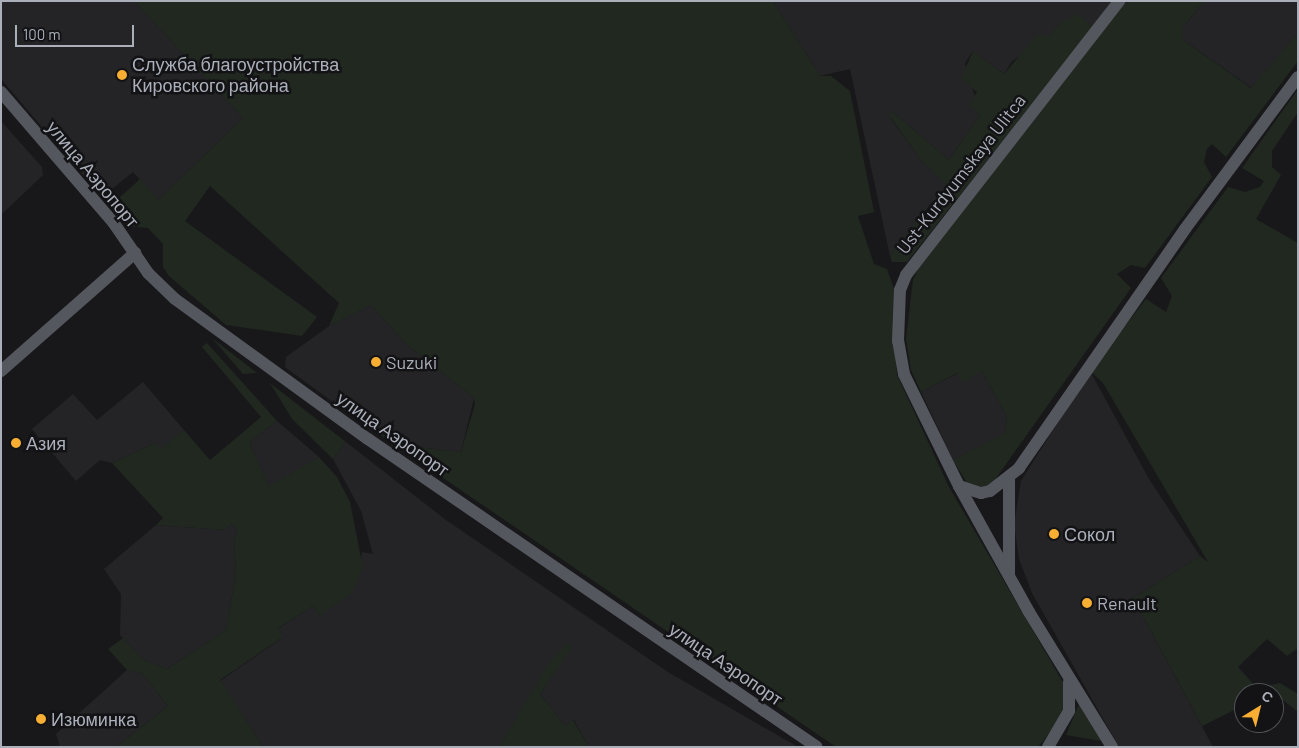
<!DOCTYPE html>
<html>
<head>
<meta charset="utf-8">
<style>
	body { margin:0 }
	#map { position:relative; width:1299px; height:748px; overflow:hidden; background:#18181a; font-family:Barlow,sans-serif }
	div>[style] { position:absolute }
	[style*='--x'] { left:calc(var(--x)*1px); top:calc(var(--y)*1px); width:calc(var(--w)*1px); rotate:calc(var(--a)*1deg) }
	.built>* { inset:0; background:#242427 }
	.green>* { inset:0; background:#202820 }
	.primary>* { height:12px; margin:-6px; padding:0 6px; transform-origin:6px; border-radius:6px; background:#55575e }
	.dots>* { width:14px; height:14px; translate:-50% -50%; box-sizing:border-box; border:2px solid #131315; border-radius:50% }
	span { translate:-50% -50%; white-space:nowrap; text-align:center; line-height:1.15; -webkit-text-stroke:5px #131315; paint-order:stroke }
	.poi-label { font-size:18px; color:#aaafba }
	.left { translate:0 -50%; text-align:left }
	.street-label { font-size:18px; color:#aaafba }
	.frame { position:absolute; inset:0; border:2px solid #aaafba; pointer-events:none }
	.north { position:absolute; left:1234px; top:683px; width:50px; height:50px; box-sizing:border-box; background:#131315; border:1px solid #4f5157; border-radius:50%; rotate:36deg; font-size:14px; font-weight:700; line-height:20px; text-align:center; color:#aaafba }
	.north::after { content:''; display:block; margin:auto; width:18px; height:22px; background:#f7ae33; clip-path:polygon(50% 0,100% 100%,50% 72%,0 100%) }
	.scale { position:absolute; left:15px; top:25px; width:119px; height:22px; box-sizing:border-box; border:2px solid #aaafba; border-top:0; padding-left:6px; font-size:15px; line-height:18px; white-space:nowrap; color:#aaafba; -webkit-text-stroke:4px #131315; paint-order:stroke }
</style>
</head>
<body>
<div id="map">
	<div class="built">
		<div style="clip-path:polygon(1px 1px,134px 1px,243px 118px,158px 200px,133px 172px,102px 197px,1px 79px)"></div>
		<div style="clip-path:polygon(773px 1px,1111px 1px,1093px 27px,1060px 23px,1050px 36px,1012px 61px,1004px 74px,973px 51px,965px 63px,980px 115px,949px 160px,891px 110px,891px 119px,921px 160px,951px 188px,939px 203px,932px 202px,890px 256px,850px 69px,820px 76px)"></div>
		<div style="clip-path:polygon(1204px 1px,1298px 1px,1298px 33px,1252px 88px,1183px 40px,1183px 27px)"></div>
		<div style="clip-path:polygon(1px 121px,42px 167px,43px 175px,1px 215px)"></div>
		<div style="clip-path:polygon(371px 305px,407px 345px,474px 398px,461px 452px,408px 446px,347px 403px,341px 408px,285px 367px,286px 357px,329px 326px)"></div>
		<div style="clip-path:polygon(982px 371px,1007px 417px,1005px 434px,953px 460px,921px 392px,958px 373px)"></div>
		<div style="clip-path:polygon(1090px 371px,1149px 479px,1200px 556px,1133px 598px,1213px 747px,1119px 747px,1032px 593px,1019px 559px,1014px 524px,1021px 481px)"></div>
		<div style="clip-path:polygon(143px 382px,184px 430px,161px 449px,155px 443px,112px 463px,100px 460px,76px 481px,32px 429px,73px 394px,97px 420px)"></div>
		<div style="clip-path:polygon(277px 421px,319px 457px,269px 487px,249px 442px)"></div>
		<div style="clip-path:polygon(346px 442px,446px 520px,668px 672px,798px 747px,589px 747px,574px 720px,565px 726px,540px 694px,571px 648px,530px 696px,499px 747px,263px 747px,220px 681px,282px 638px,277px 629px,313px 606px,320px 616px,362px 568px,359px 567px,362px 552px,373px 554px,361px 511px,333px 459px)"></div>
		<div style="clip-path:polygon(231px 524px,238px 531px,234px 538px,236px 574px,226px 630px,167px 669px,144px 660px,120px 635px,121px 594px,104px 569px,156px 525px,224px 530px)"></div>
		<div style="clip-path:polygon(127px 670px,142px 673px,168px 706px,116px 747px,60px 747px,56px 734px)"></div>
	</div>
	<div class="green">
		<div style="clip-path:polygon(134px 1px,773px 1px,820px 76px,831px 76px,850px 91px,874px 212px,858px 216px,874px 264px,887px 269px,894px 289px,897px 375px,949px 487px,1064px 684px,1066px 703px,1059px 722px,1038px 747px,836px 747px,341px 408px,347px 402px,408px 446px,461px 452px,475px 404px,474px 398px,407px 345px,371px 305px,329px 326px,339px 303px,210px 186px,185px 221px,317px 317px,302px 336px,226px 325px,169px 276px,163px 267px,163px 244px,148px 228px,128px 226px,113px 211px,119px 198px,140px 179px,158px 200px,243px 118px)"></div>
		<div style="clip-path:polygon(1125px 1px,1204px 1px,1183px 27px,1183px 40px,1251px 88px,1298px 33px,1298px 61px,1226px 157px,1212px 144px,1207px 149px,1204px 162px,1212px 177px,1145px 268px,1131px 265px,1117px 274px,1131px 288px,994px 481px,983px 488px,967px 483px,953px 460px,1005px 433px,1007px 417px,982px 371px,962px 382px,957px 373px,921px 392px,911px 370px,906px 339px,913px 280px,920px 264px)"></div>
		<div style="clip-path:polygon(1078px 14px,1093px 27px,907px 262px,892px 262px,890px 256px,917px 220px,950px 188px,921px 160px,891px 118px,890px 109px,949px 160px,980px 115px,969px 105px,977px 92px,961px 79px,973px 51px,1004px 74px,1037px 35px,1050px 36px,1060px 23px)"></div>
		<div style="clip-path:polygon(1298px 89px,1298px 112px,1272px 151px,1272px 167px,1281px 175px,1256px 219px,1298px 243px,1298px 648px,1287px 656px,1267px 639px,1238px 667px,1257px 688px,1280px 683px,1298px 694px,1298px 712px,1274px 693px,1244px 693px,1244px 705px,1202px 726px,1133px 598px,1200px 556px,1208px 562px,1103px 383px,1090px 371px,1146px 299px,1166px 312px,1172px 296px,1161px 278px,1228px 187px,1245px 192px,1260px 187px,1264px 181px,1242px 168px)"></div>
		<div style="clip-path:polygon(212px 338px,257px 373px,243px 374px)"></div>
		<div style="clip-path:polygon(207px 343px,277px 421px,249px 442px,269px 486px,319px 457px,337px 477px,350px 502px,363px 568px,351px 594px,320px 616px,313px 606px,278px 628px,283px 637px,220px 680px,263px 747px,116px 747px,168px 706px,142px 673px,127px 670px,108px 649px,123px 638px,144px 660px,167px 669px,226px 630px,236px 574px,234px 538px,238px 531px,231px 524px,224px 530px,156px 525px,163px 518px,112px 463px,155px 443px,161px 448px,184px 430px,210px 460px,261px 417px,202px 347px)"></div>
		<div style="clip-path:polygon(270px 383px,346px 442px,333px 459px,292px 419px)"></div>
		<div style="clip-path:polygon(567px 644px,572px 648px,540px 694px,565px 726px,573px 720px,589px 747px,499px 747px,550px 661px)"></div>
		<div style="clip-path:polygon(1079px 704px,1102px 738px,1101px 741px,1066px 735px)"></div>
	</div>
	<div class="primary">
		<div style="--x:1;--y:92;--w:172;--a:49.3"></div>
		<div style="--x:113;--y:222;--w:62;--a:55.5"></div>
		<div style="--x:148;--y:273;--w:37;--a:44"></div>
		<div style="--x:175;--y:299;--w:238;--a:36"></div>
		<div style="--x:368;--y:439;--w:544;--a:34.45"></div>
		<div style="--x:1;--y:371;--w:179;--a:-41.4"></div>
		<div style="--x:1009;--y:480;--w:95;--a:90"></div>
		<div style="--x:959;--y:486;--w:23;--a:18"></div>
		<div style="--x:981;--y:493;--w:9;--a:-13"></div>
		<div style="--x:990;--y:491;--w:37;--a:-38"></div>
		<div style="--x:1019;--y:468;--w:291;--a:-55.2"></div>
		<div style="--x:1185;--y:229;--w:189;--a:-53.4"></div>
		<div style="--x:1048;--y:747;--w:42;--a:-59.7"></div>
		<div style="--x:1069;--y:711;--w:29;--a:-90"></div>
		<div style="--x:1112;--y:747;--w:158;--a:-121.6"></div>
		<div style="--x:1029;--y:612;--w:144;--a:-119.1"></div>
		<div style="--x:959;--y:486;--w:125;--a:-116.2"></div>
		<div style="--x:904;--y:374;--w:34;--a:-100"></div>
		<div style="--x:898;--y:341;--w:51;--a:-87.8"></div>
		<div style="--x:900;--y:290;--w:16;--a:-68"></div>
		<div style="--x:906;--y:275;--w:347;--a:-52.1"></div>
	</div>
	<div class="dots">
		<div style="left:122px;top:75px;background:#f7ae33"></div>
		<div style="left:376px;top:362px;background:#f7ae33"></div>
		<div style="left:16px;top:443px;background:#f7ae33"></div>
		<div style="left:1054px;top:534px;background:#f7ae33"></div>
		<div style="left:1087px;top:603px;background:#f7ae33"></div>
		<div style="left:41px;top:719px;background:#f7ae33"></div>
	</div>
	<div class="poi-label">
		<span class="left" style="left:132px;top:75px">Служба благоустройства<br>Кировского района</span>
		<span class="left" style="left:386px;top:362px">Suzuki</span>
		<span class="left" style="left:26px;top:443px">Азия</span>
		<span class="left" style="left:1064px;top:534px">Сокол</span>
		<span class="left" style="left:1097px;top:603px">Renault</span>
		<span class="left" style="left:51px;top:719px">Изюминка</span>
	</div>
	<div class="street-label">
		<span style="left:93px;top:174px;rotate:50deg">улица Аэропорт</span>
		<span style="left:961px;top:174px;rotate:-52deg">Ust-Kurdyumskaya Ulitca</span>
		<span style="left:393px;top:434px;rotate:35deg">улица Аэропорт</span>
		<span style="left:726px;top:664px;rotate:34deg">улица Аэропорт</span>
	</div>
	<div class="frame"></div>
	<div class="north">С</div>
	<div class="scale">100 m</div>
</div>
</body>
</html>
